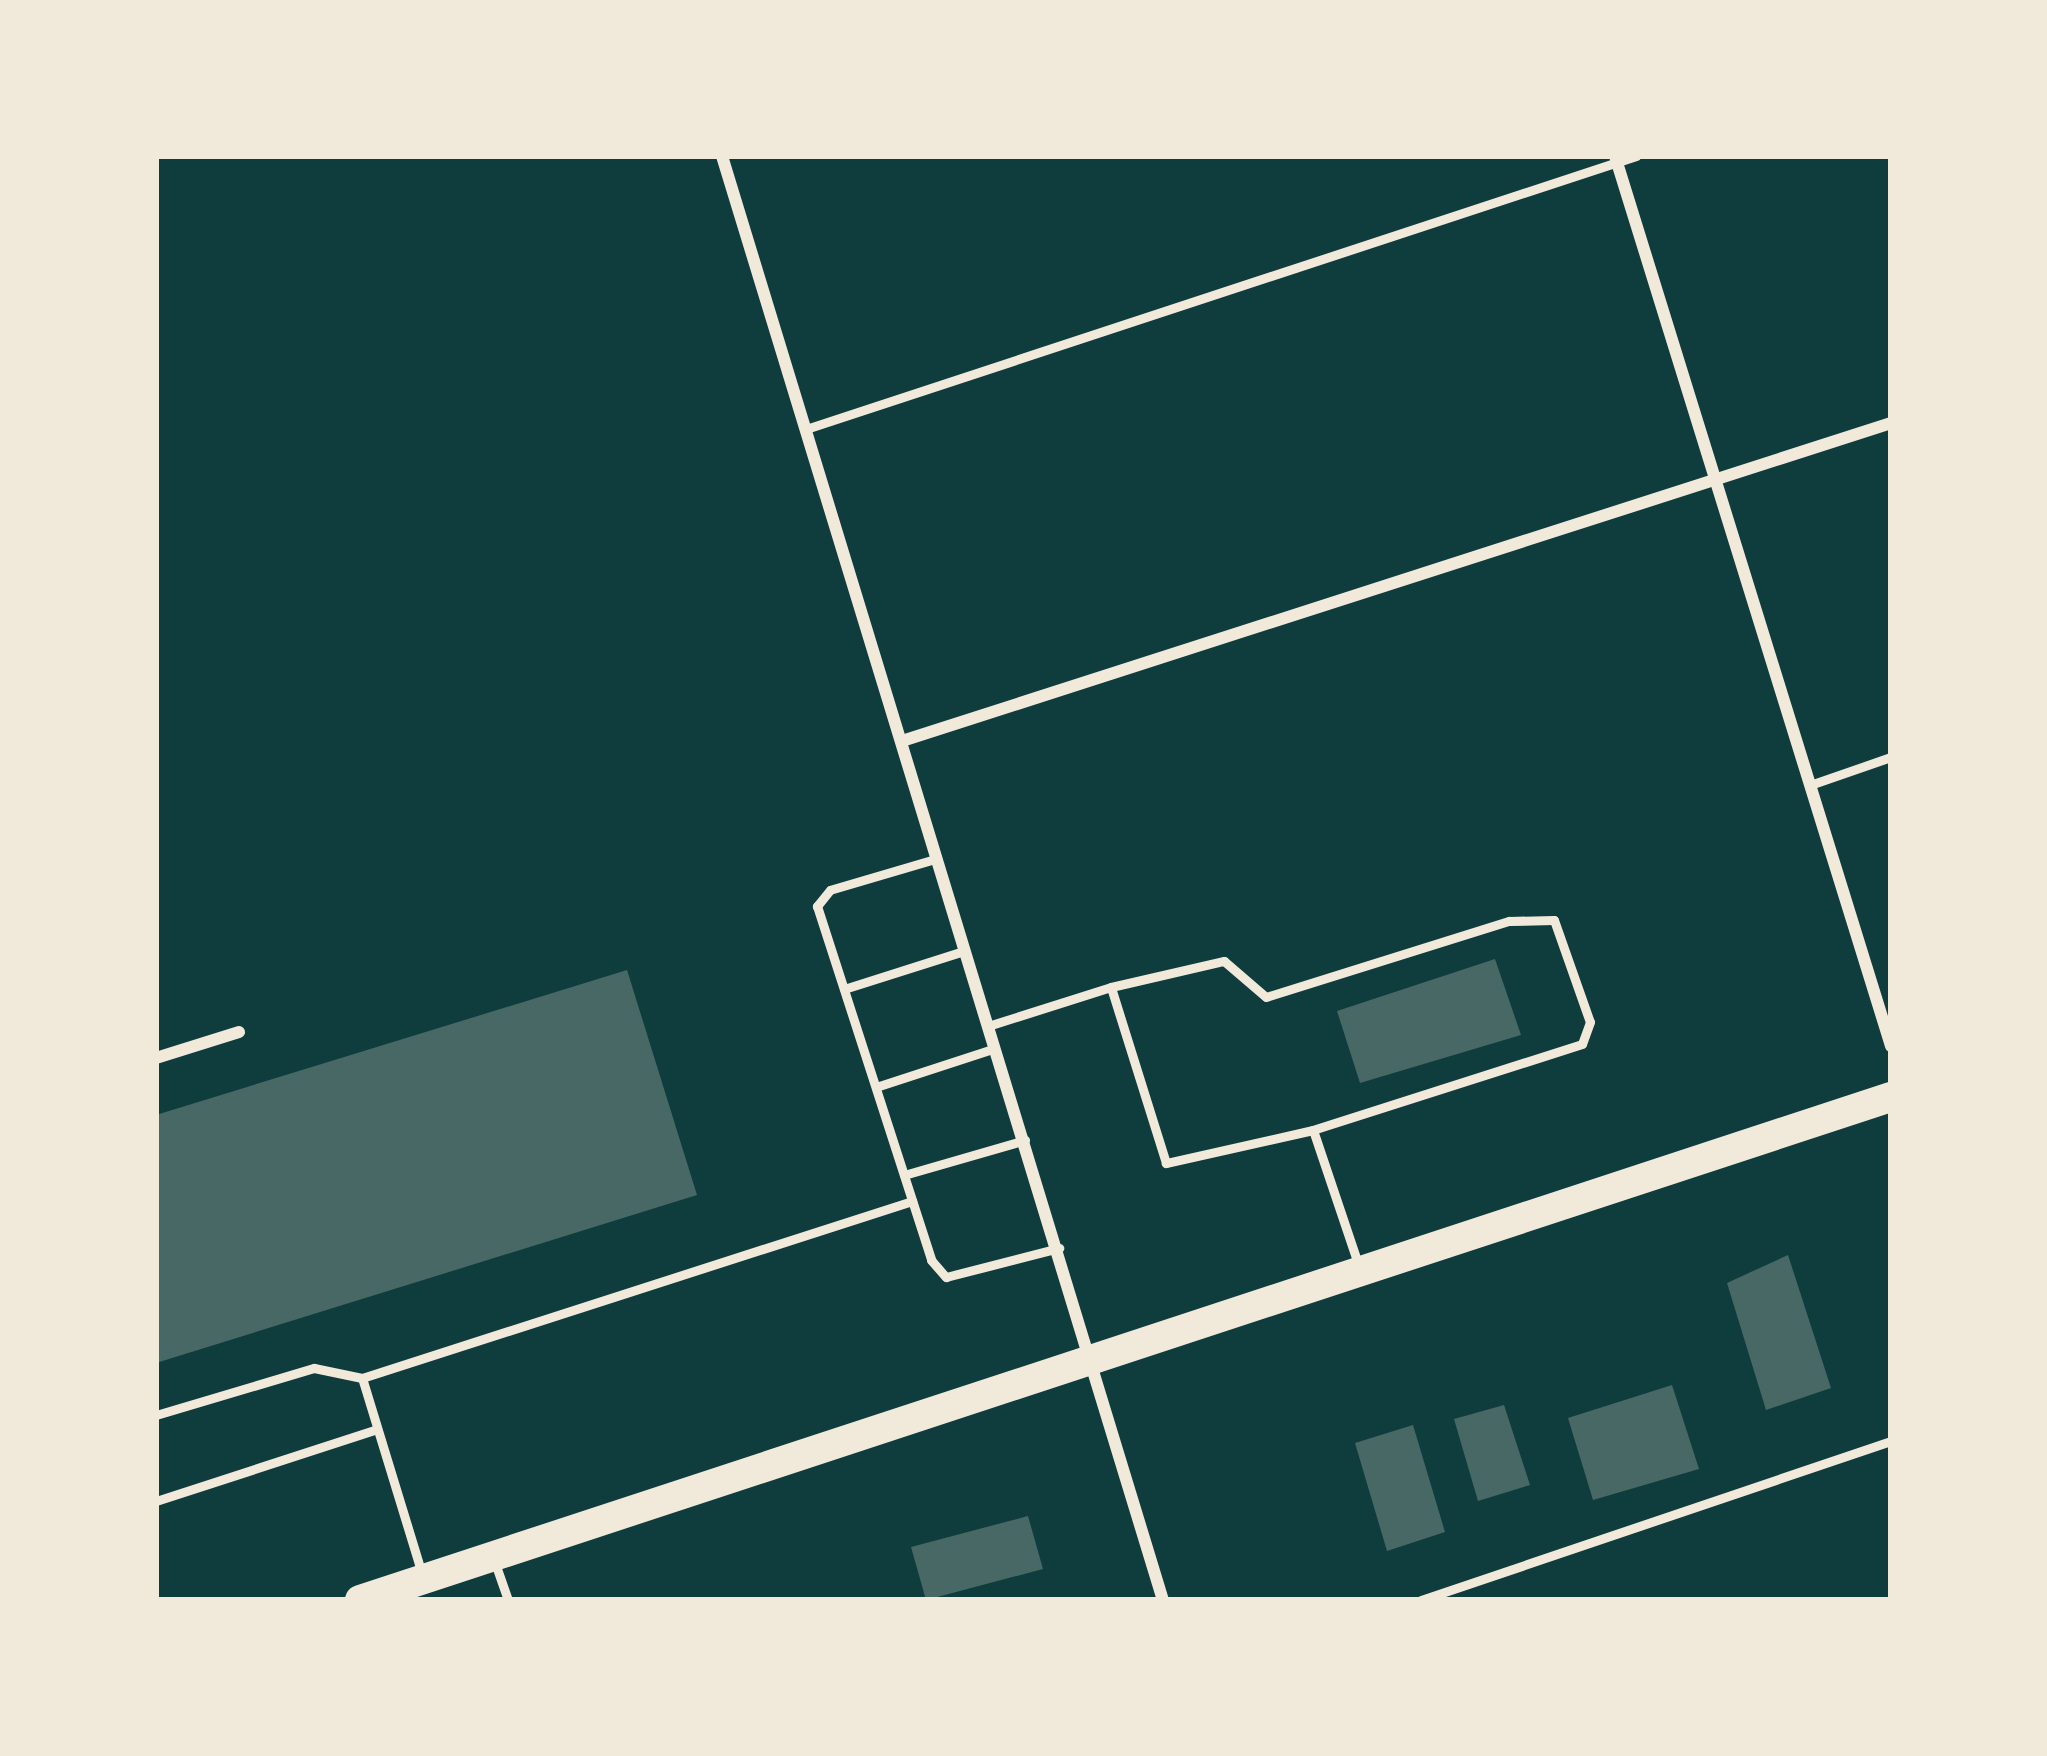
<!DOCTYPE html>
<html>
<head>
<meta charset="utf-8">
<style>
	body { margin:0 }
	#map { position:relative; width:2047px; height:1756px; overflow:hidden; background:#0f3d3e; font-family:Quicksand,sans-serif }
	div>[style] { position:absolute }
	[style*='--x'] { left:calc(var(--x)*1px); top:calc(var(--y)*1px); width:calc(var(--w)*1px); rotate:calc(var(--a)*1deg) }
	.building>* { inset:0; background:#486865 }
	.service>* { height:9px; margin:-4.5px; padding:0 4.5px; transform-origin:4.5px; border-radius:4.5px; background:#f1e9da }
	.minor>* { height:12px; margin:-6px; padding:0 6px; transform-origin:6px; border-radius:6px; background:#f1e9da }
	.primary>* { height:30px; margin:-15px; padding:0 15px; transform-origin:15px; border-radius:15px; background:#f1e9da }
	span { translate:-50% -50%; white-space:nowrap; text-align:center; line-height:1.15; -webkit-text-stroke:9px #f1e9da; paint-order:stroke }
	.frame { position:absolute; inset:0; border:159px solid #f1e9da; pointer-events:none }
</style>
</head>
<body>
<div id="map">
	<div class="building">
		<div style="clip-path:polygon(1495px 959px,1521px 1035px,1360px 1083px,1337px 1011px)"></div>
		<div style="clip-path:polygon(627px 970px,697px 1195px,156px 1363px,156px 1115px)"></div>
		<div style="clip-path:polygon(1788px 1255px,1831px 1388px,1766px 1410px,1727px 1283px)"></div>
		<div style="clip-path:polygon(1672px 1385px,1699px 1469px,1593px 1500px,1568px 1418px)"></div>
		<div style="clip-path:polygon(1504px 1405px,1530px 1485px,1478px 1501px,1454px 1419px)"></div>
		<div style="clip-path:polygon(1413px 1425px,1445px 1532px,1387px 1551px,1355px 1443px)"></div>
		<div style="clip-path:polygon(1028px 1516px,1043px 1569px,926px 1600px,911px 1547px)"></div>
	</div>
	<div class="service">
		<div style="--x:806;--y:429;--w:874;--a:-18.21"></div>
		<div style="--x:1810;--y:785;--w:86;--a:-19.1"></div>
		<div style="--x:935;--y:859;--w:109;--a:163.6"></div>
		<div style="--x:830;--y:890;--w:21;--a:129"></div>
		<div style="--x:817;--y:906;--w:372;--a:72.1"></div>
		<div style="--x:931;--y:1260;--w:23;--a:49"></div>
		<div style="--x:946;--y:1277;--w:117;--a:-14.4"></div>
		<div style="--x:844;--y:989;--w:126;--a:-17.6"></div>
		<div style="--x:988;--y:1026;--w:129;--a:-17.6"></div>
		<div style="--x:1111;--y:987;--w:116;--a:-13"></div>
		<div style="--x:1224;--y:961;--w:55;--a:40.6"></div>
		<div style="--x:1266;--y:997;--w:255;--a:-17.4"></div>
		<div style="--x:1509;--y:921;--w:45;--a:-1.3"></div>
		<div style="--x:1554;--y:920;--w:108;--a:70.6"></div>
		<div style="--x:1590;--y:1022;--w:23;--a:110"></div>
		<div style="--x:1582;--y:1044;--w:282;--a:162.3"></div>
		<div style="--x:1313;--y:1130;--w:151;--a:167.3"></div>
		<div style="--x:1166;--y:1163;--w:184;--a:-107.4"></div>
		<div style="--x:876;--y:1087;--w:125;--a:-18.1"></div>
		<div style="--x:1313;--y:1130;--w:145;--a:71.4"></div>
		<div style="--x:904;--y:1175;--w:126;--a:-16.1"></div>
		<div style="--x:156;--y:1415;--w:165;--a:-16.6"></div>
		<div style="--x:314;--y:1368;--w:49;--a:11.8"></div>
		<div style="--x:156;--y:1501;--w:232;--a:-18"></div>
		<div style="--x:494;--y:1560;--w:42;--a:70.7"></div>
		<div style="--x:422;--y:1574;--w:205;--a:-107"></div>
		<div style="--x:362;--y:1378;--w:578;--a:-17.84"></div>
		<div style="--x:1421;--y:1600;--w:496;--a:-18.7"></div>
	</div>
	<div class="minor">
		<div style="--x:722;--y:156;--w:1510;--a:73.02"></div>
		<div style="--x:1615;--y:156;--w:932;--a:72.77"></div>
		<div style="--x:902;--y:741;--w:1039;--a:-17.82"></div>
		<div style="--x:156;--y:1058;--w:87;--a:-17.4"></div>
	</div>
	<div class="primary">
		<div style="--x:360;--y:1600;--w:1612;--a:-18.19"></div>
	</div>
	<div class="frame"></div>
</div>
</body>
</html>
